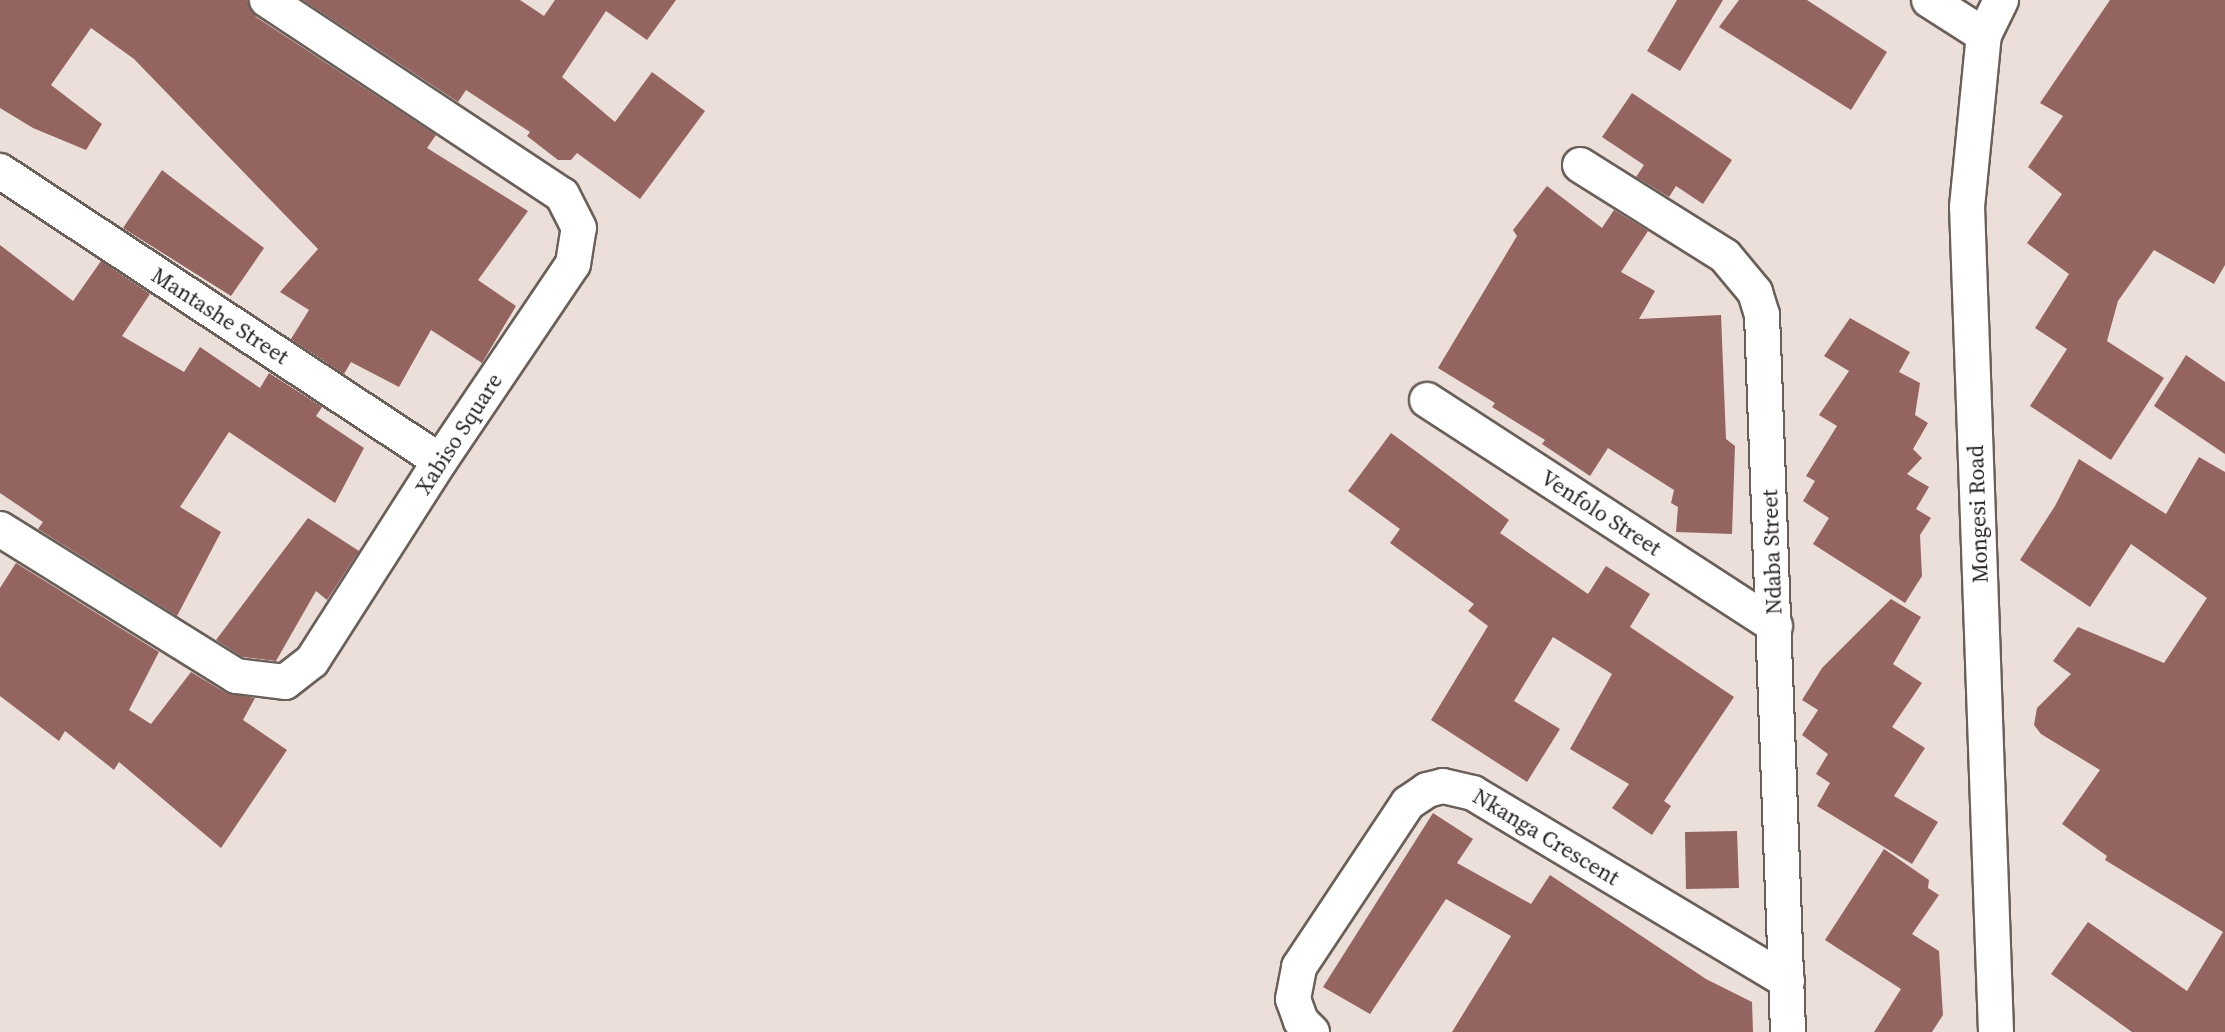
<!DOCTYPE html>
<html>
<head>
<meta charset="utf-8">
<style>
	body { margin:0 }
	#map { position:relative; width:2225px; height:1032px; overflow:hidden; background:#ecdfd9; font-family:"Source Serif 4",serif }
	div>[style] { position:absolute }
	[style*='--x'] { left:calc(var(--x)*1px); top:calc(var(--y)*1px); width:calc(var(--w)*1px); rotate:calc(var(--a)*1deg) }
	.building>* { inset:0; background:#946460 }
	.roads { filter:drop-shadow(2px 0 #6a5f59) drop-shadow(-2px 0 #6a5f59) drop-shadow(0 2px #6a5f59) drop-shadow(0 -2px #6a5f59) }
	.minor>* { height:34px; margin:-17px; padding:0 17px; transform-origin:17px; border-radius:17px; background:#fff }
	span { translate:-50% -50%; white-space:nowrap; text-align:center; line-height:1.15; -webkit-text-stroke:8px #fff; paint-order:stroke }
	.street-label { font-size:22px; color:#26211f }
</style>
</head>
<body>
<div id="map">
	<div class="building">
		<div style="clip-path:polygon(0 0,247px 0,256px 17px,436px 135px,427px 148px,528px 211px,478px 280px,516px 306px,482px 363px,431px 330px,399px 387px,351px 362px,344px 374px,291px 339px,309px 310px,280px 292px,318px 249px,134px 59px,91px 28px,51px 85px,102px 124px,86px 150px,33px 128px,0 108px)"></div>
		<div style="clip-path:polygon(303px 0,520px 0,544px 16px,555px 0,676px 0,647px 40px,606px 11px,562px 77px,615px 122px,652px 72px,705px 111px,640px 199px,577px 153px,571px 160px,558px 160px,527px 136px,530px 132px,466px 90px,458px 102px)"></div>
		<div style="clip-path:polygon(1677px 0,1723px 0,1680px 71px,1647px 51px)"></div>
		<div style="clip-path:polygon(1739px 0,1807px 0,1887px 52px,1851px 110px,1719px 27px)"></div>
		<div style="clip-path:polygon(2110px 0,2225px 0,2225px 265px,2214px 284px,2154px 250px,2118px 301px,2107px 341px,2164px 378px,2111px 460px,2030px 406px,2067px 349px,2035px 328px,2069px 274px,2027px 243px,2062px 194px,2028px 167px,2063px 116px,2040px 103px)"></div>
		<div style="clip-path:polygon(1632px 93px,1732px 160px,1703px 204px,1676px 186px,1669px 197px,1636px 177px,1644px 165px,1602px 137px)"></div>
		<div style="clip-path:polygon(162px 170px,264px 248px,231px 296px,123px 228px)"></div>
		<div style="clip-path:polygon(1547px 186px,1602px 228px,1614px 210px,1648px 231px,1621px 272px,1655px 291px,1639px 319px,1721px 315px,1726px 439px,1735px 446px,1732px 534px,1676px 532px,1678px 507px,1671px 503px,1674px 490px,1608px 448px,1590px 476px,1542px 444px,1545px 440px,1492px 407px,1495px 403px,1438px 368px,1517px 236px,1513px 230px)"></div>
		<div style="clip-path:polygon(0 245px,73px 301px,101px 261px,150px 294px,122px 336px,184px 372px,200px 347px,260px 388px,269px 373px,322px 407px,316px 416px,364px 448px,335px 503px,229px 432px,180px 507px,221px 532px,177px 616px,38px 529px,43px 522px,0 493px)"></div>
		<div style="clip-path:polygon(1850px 318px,1910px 352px,1899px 372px,1920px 383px,1915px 415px,1928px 423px,1913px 449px,1922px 458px,1907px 474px,1929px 487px,1916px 509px,1931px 518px,1920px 535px,1922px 576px,1905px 603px,1813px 544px,1829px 518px,1803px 501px,1815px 481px,1806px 476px,1837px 426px,1819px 415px,1849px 371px,1824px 356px)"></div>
		<div style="clip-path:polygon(2186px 355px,2225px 382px,2225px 454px,2154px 406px)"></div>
		<div style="clip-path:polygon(1391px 433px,1509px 520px,1500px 533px,1588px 594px,1606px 566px,1650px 594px,1630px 627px,1734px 697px,1664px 801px,1671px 806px,1652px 835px,1612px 808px,1629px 784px,1570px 749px,1612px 674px,1553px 637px,1514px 701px,1560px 729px,1527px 782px,1431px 720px,1488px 626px,1468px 611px,1474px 604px,1390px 543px,1400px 529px,1348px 491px)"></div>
		<div style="clip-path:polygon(2199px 457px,2225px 472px,2225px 1032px,2132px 1032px,2051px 974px,2088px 922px,2187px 991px,2223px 932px,2105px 860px,2107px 856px,2062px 824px,2100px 770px,2041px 734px,2034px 725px,2037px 708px,2071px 674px,2053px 661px,2078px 627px,2164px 663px,2207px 598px,2131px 544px,2090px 607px,2020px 560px,2055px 506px,2079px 459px,2166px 514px)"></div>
		<div style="clip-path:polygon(308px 518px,359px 551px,327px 600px,316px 591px,276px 661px,243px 657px,216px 640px)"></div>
		<div style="clip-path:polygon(16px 563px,159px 652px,129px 710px,151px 724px,191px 672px,226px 693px,255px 698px,243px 720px,287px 750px,221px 848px,119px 762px,114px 770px,65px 731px,59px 741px,0 696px,0 588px)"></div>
		<div style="clip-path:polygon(1891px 599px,1921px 617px,1893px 664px,1922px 683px,1892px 727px,1925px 748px,1894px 796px,1938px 822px,1912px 864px,1817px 806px,1830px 783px,1816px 774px,1828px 754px,1802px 735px,1818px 710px,1802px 700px,1822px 668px)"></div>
		<div style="clip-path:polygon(1433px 813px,1473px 839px,1457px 863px,1531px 904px,1550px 875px,1706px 979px,1752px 1002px,1753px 1032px,1452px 1032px,1511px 936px,1446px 899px,1370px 1014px,1323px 987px)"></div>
		<div style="clip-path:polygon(1737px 831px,1739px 888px,1686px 889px,1685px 832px)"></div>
		<div style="clip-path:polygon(1884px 849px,1929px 880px,1928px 888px,1939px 895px,1912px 934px,1939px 951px,1943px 1015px,1932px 1032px,1874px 1032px,1901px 989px,1825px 940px)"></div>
	</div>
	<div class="roads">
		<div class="minor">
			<div style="--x:1929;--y:0;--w:65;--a:32.5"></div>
			<div style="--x:1580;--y:165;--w:171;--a:32.1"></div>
			<div style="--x:1725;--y:256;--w:47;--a:50.2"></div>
			<div style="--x:1755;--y:292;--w:24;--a:73"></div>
			<div style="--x:1762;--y:315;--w:717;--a:87.92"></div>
			<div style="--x:0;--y:171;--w:527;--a:33.39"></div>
			<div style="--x:1427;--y:400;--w:415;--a:33"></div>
			<div style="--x:0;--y:529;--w:278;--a:31.9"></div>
			<div style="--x:236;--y:676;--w:49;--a:7"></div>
			<div style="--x:285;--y:682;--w:34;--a:-38"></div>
			<div style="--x:312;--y:661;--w:237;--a:-57.4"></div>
			<div style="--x:440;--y:461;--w:238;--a:-56"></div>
			<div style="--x:573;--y:264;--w:36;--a:-81"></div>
			<div style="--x:579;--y:228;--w:37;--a:-117"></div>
			<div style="--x:562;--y:195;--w:354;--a:-146.5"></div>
			<div style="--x:1312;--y:1032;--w:16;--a:-135"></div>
			<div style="--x:1301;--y:1021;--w:23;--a:-110"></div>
			<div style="--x:1293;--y:999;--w:33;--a:-79"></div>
			<div style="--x:1299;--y:967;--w:197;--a:-56.4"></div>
			<div style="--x:1408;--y:803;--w:23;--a:-34"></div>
			<div style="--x:1427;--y:790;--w:16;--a:-14"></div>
			<div style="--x:1443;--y:786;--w:31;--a:13"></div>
			<div style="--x:1473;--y:793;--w:366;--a:30.9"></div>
			<div style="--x:1996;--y:1032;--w:826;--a:-92.01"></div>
			<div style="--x:1967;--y:207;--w:173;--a:-84.4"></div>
			<div style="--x:1984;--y:35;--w:39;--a:-64"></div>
		</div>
	</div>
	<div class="street-label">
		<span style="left:220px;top:316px;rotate:33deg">Mantashe Street</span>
		<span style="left:459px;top:434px;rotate:-57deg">Xabiso Square</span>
		<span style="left:1601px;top:513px;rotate:33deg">Venfolo Street</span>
		<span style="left:1978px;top:514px;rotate:-92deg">Mongesi Road</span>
		<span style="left:1772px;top:552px;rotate:-92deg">Ndaba Street</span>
		<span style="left:1546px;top:837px;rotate:31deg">Nkanga Crescent</span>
	</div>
</div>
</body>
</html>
